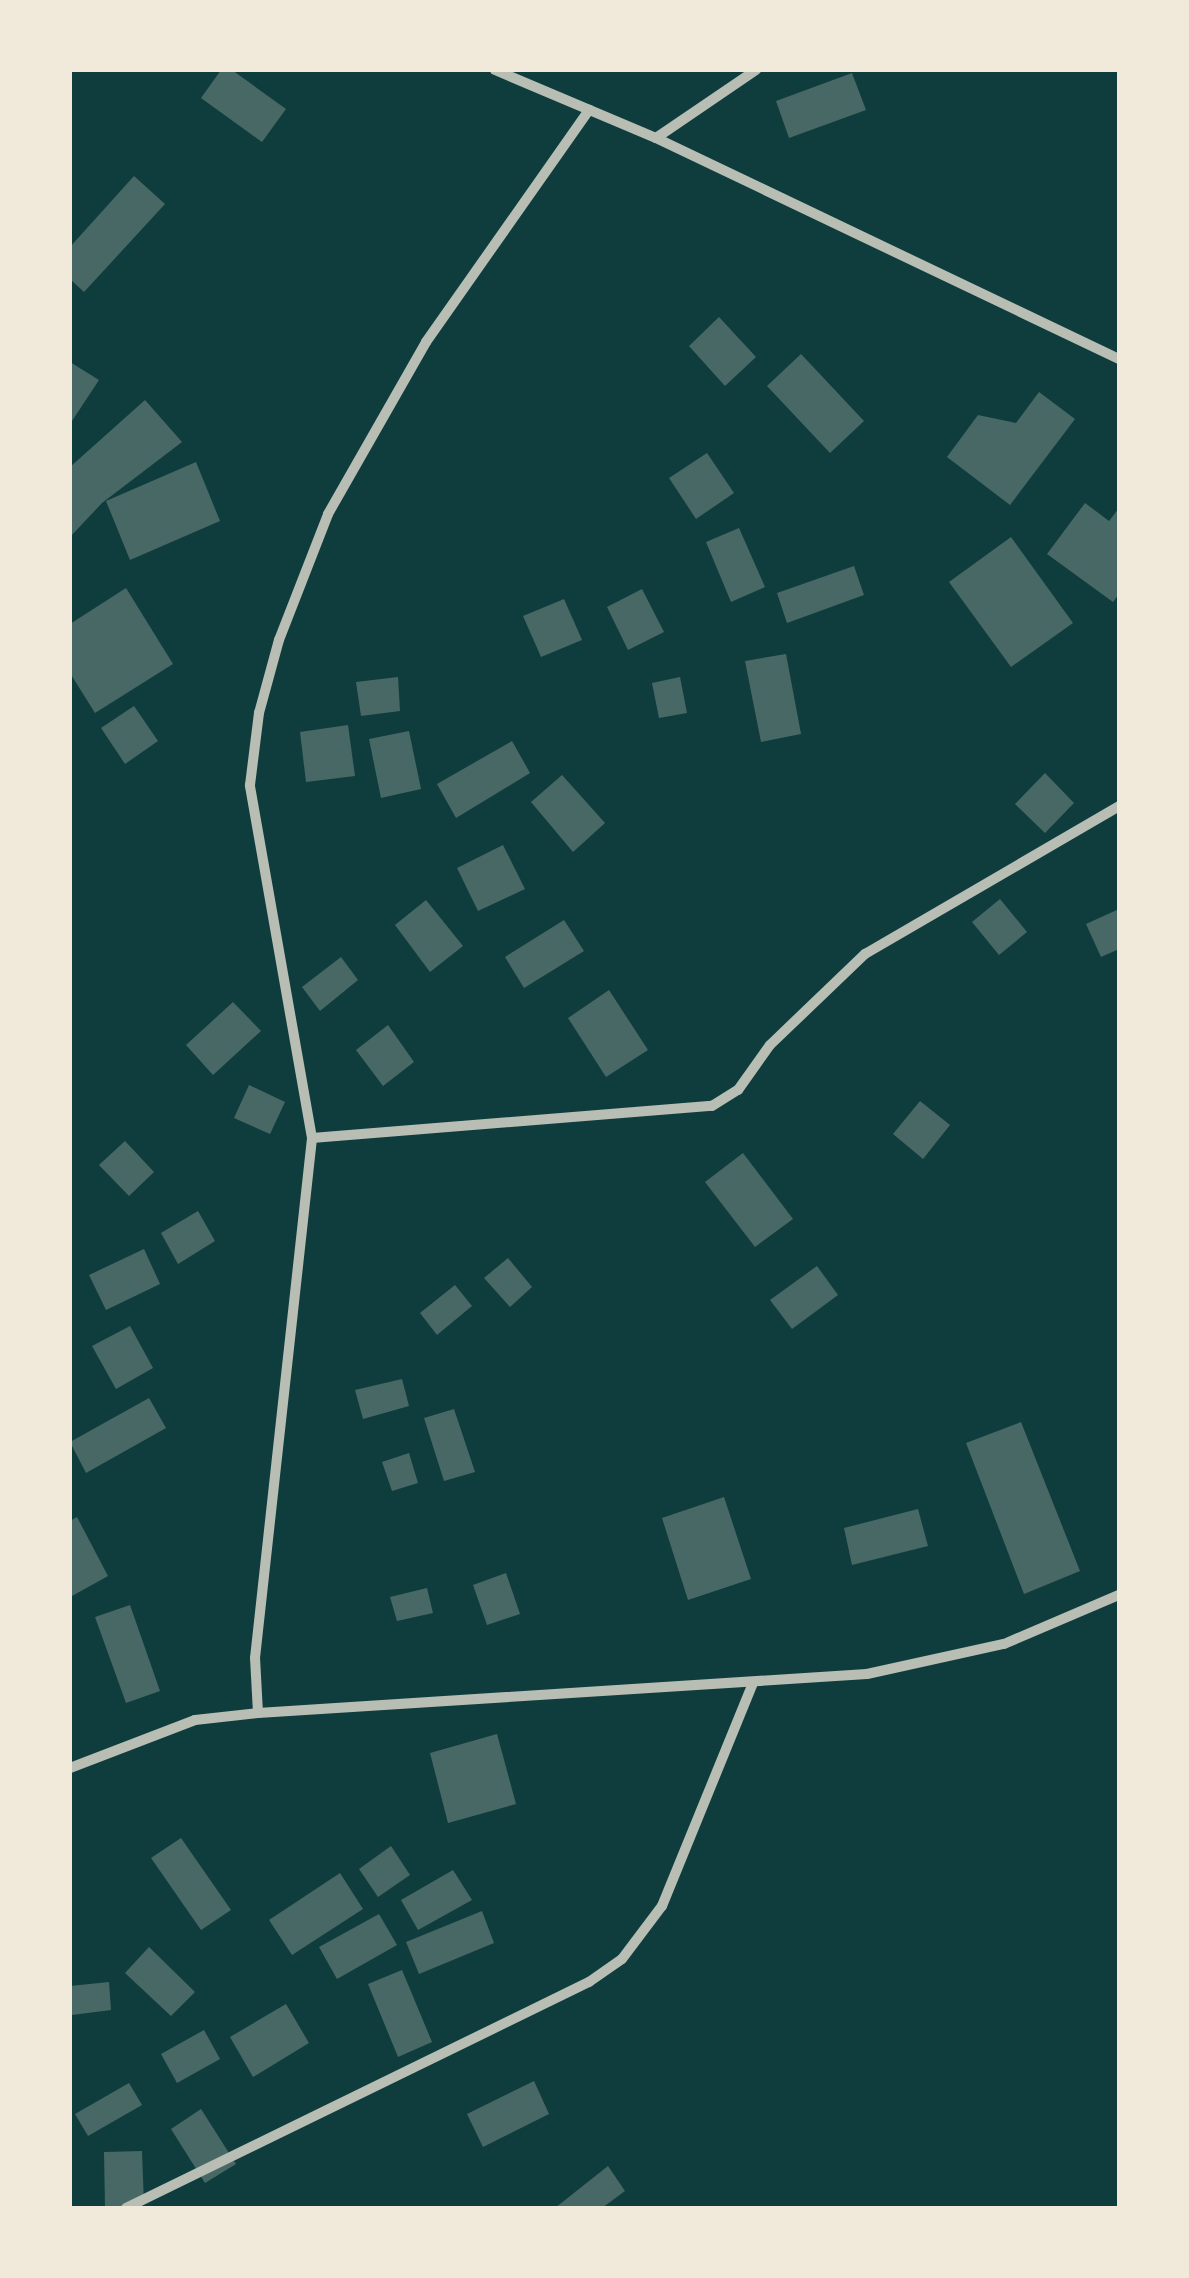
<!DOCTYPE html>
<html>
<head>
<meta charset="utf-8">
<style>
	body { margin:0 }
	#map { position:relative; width:1189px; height:2278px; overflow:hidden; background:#0f3d3e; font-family:Raleway,sans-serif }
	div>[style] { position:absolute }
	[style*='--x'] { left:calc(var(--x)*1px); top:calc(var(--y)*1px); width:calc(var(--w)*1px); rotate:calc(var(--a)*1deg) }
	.building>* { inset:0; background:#486865 }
	.minor>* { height:10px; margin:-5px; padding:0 5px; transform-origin:5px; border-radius:5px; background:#b8beb3 }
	span { translate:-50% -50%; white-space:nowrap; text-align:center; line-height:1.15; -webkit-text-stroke:8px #f1e9da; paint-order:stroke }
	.frame { position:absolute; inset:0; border:72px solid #f1e9da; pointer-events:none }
</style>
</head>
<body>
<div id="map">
	<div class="building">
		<div style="clip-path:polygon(221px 70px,232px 70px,286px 109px,262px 142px,201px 98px)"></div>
		<div style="clip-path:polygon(852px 73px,866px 110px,789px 138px,776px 101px)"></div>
		<div style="clip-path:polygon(134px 176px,165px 204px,84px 292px,70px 279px,70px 247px)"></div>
		<div style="clip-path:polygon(719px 317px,756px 357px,725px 386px,689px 346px)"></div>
		<div style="clip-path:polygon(801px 354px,864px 421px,830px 453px,767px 386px)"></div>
		<div style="clip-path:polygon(70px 362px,99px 380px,70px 424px)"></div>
		<div style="clip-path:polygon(1039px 392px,1075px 419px,1010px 505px,947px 457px,978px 415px,1016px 423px)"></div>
		<div style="clip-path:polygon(145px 400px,182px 442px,102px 503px,70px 537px,70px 467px)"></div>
		<div style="clip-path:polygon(707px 453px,734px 493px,696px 519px,669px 478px)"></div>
		<div style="clip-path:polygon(196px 462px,220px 521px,130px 560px,106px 501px)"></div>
		<div style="clip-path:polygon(1085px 503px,1109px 521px,1119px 508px,1119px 594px,1113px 602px,1047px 554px)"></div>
		<div style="clip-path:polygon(739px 528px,765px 587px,731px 602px,706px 542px)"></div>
		<div style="clip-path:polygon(1011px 537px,1073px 623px,1011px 667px,949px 582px)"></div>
		<div style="clip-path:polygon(854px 566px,864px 595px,787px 623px,777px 593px)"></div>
		<div style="clip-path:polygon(126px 588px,173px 664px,95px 713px,70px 673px,70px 624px)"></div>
		<div style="clip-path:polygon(642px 589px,664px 632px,628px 650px,607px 607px)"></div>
		<div style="clip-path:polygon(564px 599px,582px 640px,541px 657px,523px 616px)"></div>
		<div style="clip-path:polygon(786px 654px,801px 734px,761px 742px,745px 661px)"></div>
		<div style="clip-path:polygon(398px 677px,400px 711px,361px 716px,356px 682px)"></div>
		<div style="clip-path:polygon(680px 677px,687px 713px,659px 718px,652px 683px)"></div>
		<div style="clip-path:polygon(134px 706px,158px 741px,125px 764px,101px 728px)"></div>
		<div style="clip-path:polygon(348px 725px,355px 776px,306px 782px,300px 732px)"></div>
		<div style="clip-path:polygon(409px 731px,421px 789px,381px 798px,369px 739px)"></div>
		<div style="clip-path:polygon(512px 741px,530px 773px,456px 818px,437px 784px)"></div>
		<div style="clip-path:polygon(1045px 773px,1074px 803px,1045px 833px,1015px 804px)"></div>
		<div style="clip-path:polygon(562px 775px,605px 823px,573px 852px,531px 802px)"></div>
		<div style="clip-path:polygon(503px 845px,525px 889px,478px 911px,457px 868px)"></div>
		<div style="clip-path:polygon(1000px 899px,1027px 932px,999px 955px,972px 922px)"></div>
		<div style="clip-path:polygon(426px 900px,463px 946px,430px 972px,395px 925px)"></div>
		<div style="clip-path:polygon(1119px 909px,1119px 949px,1101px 957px,1086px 924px)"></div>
		<div style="clip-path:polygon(564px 920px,584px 951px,524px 988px,505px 957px)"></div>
		<div style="clip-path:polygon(341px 957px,358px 980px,320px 1011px,302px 987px)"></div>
		<div style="clip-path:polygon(609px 990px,648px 1050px,606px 1077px,568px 1018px)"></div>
		<div style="clip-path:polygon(233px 1002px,261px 1031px,213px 1075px,186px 1045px)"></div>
		<div style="clip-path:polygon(388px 1025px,414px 1062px,383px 1086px,356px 1050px)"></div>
		<div style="clip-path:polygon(249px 1085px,285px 1102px,270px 1134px,234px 1118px)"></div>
		<div style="clip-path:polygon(920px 1101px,950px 1125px,923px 1159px,893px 1134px)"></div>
		<div style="clip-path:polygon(125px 1141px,154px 1172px,129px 1196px,99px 1165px)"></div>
		<div style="clip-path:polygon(743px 1153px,793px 1219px,755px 1247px,705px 1182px)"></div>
		<div style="clip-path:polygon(198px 1211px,215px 1241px,178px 1264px,161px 1233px)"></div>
		<div style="clip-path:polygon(144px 1249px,160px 1284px,106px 1310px,89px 1275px)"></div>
		<div style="clip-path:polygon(508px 1258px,532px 1287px,510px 1307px,484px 1278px)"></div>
		<div style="clip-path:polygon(817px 1266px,838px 1295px,792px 1329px,770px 1300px)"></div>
		<div style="clip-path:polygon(455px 1285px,472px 1306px,437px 1335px,420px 1313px)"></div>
		<div style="clip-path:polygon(130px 1326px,153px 1368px,116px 1389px,92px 1346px)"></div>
		<div style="clip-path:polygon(402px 1379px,409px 1406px,363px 1419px,355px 1390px)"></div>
		<div style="clip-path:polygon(149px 1398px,166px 1428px,86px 1473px,70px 1442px)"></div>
		<div style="clip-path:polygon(454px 1409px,475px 1472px,444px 1481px,424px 1418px)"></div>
		<div style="clip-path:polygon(1021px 1422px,1080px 1571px,1024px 1594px,966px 1443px)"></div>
		<div style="clip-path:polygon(409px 1453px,418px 1483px,392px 1491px,382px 1462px)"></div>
		<div style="clip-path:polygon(724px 1497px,751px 1579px,688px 1600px,662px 1518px)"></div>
		<div style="clip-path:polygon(918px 1509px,928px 1546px,852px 1565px,844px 1528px)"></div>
		<div style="clip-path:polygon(77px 1517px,108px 1576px,72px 1596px,70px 1521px)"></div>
		<div style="clip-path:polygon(506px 1573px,520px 1614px,487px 1625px,473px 1585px)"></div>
		<div style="clip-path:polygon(427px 1588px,433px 1613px,397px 1621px,390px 1597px)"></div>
		<div style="clip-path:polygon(130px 1605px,160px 1691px,126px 1703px,95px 1617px)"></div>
		<div style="clip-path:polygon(497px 1734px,516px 1804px,448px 1823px,430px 1753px)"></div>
		<div style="clip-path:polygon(181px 1838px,231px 1910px,201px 1930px,151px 1858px)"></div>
		<div style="clip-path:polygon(391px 1846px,410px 1875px,378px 1897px,359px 1869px)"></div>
		<div style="clip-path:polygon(453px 1870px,472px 1900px,418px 1930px,401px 1900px)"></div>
		<div style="clip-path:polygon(340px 1873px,363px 1909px,292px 1955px,269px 1920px)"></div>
		<div style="clip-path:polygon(482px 1911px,494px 1943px,419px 1974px,406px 1942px)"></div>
		<div style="clip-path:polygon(379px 1914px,397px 1945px,337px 1979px,319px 1947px)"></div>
		<div style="clip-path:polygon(149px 1947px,195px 1992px,171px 2016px,125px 1973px)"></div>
		<div style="clip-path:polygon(402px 1970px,432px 2042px,398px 2057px,368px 1984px)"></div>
		<div style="clip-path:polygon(109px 1982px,111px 2010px,72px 2015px,70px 1986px)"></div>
		<div style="clip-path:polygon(286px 2004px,309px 2043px,253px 2077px,230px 2037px)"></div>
		<div style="clip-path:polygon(204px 2030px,220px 2059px,177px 2083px,161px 2054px)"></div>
		<div style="clip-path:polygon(534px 2081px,549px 2114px,483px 2147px,467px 2114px)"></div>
		<div style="clip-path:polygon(129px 2083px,142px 2105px,88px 2136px,75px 2114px)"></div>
		<div style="clip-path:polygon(201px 2109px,236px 2164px,205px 2183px,171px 2129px)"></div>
		<div style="clip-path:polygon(142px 2151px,144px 2205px,105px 2207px,104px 2152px)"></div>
		<div style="clip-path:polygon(608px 2166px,625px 2191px,602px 2208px,555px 2208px)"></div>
	</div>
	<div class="minor">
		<div style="--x:495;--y:70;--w:175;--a:22.9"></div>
		<div style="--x:656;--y:138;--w:513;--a:25.52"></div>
		<div style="--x:656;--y:138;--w:121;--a:-34.2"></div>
		<div style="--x:312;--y:1138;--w:358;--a:-100"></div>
		<div style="--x:250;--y:785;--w:73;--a:-82.9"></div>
		<div style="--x:259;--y:713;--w:76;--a:-74.7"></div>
		<div style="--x:279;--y:640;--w:135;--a:-68.7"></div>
		<div style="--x:328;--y:514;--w:198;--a:-60.3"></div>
		<div style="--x:426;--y:342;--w:284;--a:-54.9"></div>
		<div style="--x:258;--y:1713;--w:610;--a:-3.66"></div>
		<div style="--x:867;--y:1674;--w:140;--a:-12.4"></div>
		<div style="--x:1004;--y:1644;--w:125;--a:-23.1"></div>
		<div style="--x:70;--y:1768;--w:134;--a:-21"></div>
		<div style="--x:195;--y:1720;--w:63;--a:-6.3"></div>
		<div style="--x:258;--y:1713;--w:55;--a:-93.1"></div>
		<div style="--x:255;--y:1658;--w:523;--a:-83.74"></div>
		<div style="--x:312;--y:1138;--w:401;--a:-4.6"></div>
		<div style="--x:712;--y:1106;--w:31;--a:-32"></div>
		<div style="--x:738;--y:1090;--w:55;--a:-54.6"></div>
		<div style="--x:770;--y:1045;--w:132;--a:-43.8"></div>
		<div style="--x:865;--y:954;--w:294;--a:-30.2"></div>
		<div style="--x:126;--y:2208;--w:515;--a:-26.02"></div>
		<div style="--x:589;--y:1982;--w:40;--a:-34.9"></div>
		<div style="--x:622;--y:1959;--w:66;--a:-53"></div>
		<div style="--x:662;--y:1906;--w:241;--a:-67.8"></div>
	</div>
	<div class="frame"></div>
</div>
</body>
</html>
